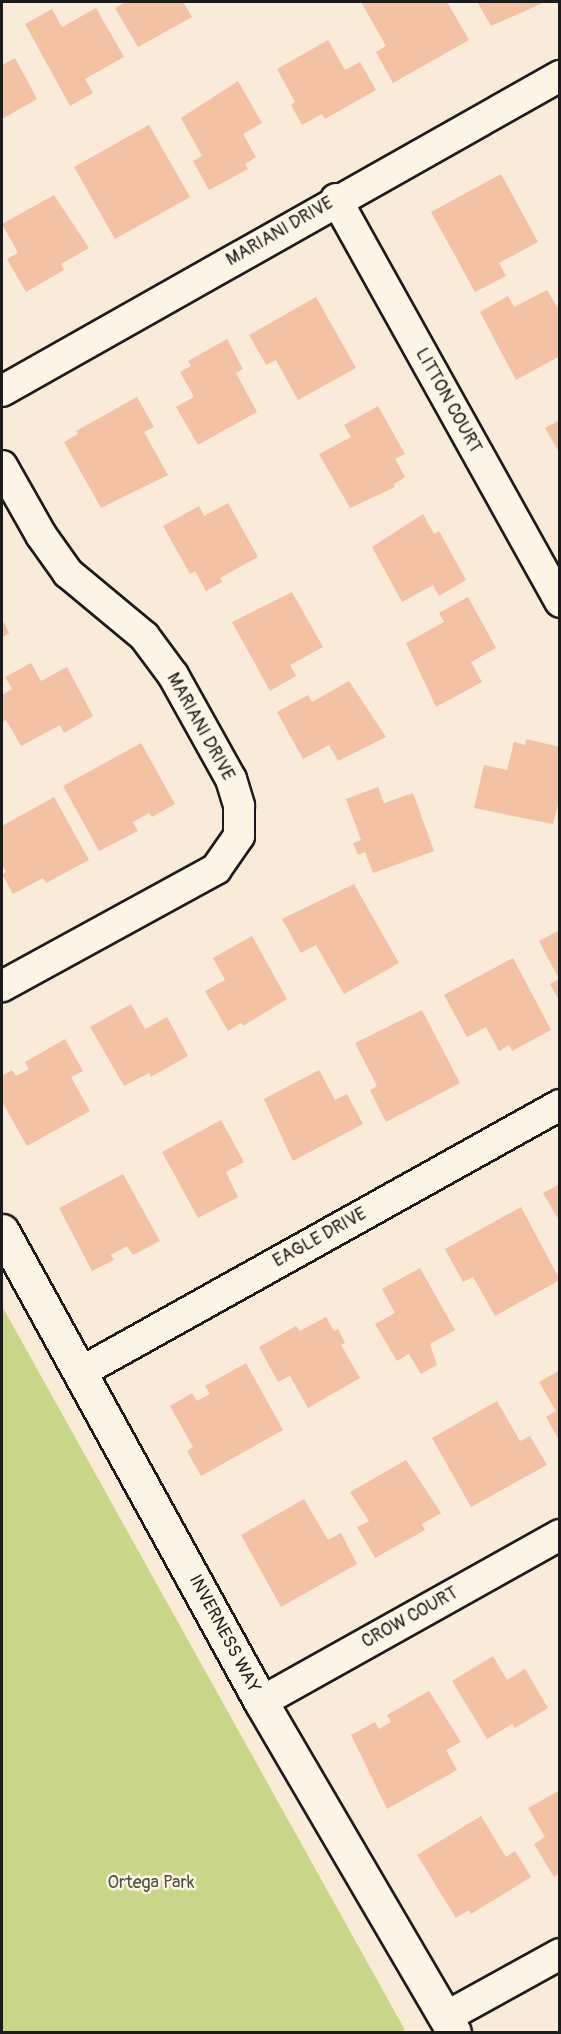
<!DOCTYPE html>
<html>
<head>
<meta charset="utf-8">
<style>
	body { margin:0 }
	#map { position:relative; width:561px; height:2034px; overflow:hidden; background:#faebd8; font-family:Pangolin,sans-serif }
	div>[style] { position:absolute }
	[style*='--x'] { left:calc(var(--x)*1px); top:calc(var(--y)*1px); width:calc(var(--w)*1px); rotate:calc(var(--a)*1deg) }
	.green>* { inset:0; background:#c9d588 }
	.building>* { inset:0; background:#f3c1a3 }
	.roads { filter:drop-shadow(2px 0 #1c1c1c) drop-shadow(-2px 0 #1c1c1c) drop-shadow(0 2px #1c1c1c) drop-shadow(0 -2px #1c1c1c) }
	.minor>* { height:30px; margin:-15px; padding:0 15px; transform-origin:15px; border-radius:15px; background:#fcf5e5 }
	.tertiary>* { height:33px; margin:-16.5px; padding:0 16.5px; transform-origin:16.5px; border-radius:16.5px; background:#fcf5e5 }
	span { translate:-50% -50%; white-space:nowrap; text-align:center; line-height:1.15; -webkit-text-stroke:5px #fcf5e5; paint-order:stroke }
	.street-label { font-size:18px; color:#1c1c1c }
	.park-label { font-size:18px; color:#50543c }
	.frame { position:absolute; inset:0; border:3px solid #1c1c1c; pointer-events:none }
</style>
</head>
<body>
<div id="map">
	<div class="green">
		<div style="clip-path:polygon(2px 1306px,405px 2030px,400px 2032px,2px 2032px)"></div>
	</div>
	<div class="building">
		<div style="clip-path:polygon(126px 2px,183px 2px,192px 17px,138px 47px,115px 8px)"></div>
		<div style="clip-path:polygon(361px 2px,447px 2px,469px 40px,393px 83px,376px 52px,386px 46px)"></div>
		<div style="clip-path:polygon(481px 2px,545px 2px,491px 26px,478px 3px)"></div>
		<div style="clip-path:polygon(96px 8px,124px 57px,85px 79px,93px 93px,70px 106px,25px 24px,52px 9px,62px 27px)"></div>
		<div style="clip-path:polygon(328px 40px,345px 70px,360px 62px,376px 90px,325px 119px,322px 114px,302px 125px,291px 105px,295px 102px,277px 69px)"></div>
		<div style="clip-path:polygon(15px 58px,37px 99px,2px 119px,2px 65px)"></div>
		<div style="clip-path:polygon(238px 81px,262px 123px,243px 134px,256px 157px,245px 164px,248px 169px,209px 190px,193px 161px,202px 156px,181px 118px)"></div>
		<div style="clip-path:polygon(149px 125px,190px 197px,115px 239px,74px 167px)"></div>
		<div style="clip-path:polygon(501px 174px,538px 242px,499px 263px,506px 276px,475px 292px,431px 212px)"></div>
		<div style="clip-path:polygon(54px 195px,89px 248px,61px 264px,64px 270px,26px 292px,7px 259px,18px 253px,2px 224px)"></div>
		<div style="clip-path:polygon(547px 290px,560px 312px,560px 356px,516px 380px,480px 312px,508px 296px,514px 307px)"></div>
		<div style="clip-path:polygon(316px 297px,356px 368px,298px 400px,276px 360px,266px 365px,249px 335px)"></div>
		<div style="clip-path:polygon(227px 339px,243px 369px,236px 373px,257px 412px,198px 445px,176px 407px,194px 397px,180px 372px,191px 366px,188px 361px)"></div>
		<div style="clip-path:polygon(137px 397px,154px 427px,144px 432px,168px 475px,101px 508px,64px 442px,78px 434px,76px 431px)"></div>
		<div style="clip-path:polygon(378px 406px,405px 454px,395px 459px,405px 477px,394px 484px,395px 487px,350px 508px,319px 454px,351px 437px,344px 425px)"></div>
		<div style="clip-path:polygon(560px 420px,560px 454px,545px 428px)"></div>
		<div style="clip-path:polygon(228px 503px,258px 557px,220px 578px,222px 582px,206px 591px,195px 571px,190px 574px,163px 526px,199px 506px,204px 516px)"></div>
		<div style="clip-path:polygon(423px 514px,434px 534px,439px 531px,466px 580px,439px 596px,433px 585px,402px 602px,372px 547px)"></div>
		<div style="clip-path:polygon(292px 592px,323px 647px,290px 665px,296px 676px,270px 691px,232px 622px)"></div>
		<div style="clip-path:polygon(468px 597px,496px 648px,471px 662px,482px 682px,436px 707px,406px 643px,444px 622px,439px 613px)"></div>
		<div style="clip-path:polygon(2px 619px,9px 633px,2px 638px)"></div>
		<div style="clip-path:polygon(31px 663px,41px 681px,67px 667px,93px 716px,64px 733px,60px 725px,21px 746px,6px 720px,2px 722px,2px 695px,12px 689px,5px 677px)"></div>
		<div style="clip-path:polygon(349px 681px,386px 737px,338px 761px,329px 745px,303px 759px,277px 712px,308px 695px,312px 702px)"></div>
		<div style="clip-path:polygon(526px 739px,560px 747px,560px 797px,553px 824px,474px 808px,484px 765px,507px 770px,514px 742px,525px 745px)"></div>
		<div style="clip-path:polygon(141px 743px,175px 804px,152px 817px,149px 813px,133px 822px,138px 831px,99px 851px,63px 786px)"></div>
		<div style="clip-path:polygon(378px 787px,384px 803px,413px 793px,434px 851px,373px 873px,365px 852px,358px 855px,353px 843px,361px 840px,346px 799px)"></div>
		<div style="clip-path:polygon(54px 797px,89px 860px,46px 883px,43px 878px,13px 894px,2px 874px,6px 872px,2px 865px,2px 826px)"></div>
		<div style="clip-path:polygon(354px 884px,399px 963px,344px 994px,316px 945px,301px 953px,282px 919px)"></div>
		<div style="clip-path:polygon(560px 930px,560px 1002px,550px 984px,559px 979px,539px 941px)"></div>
		<div style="clip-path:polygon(252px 936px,287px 999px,243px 1026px,241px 1023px,228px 1031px,205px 991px,225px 980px,213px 958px)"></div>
		<div style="clip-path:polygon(513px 958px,551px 1030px,512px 1051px,509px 1045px,499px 1051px,486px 1027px,467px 1037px,444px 995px)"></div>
		<div style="clip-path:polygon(131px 1004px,145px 1029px,167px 1017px,188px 1056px,151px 1077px,149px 1073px,124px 1086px,90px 1027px)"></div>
		<div style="clip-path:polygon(422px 1010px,460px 1083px,386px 1122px,370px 1090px,377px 1086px,355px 1043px)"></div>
		<div style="clip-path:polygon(65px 1039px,83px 1071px,71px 1077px,90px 1111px,27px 1146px,2px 1102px,2px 1076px,12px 1070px,16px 1076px,29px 1069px,25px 1062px)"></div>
		<div style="clip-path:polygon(319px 1070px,335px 1100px,347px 1094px,363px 1124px,293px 1161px,264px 1099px)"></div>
		<div style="clip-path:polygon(221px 1120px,244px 1162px,226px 1172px,238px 1197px,198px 1218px,162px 1152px)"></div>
		<div style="clip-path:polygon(123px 1174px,160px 1241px,133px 1255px,127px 1246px,111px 1255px,114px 1260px,92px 1271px,59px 1208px)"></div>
		<div style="clip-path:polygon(560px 1184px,560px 1222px,543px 1193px)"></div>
		<div style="clip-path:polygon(521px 1207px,560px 1280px,495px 1316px,473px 1277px,463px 1282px,445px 1249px)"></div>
		<div style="clip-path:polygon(420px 1268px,455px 1330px,430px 1344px,437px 1365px,421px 1374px,409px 1354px,397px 1361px,375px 1324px,395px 1313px,382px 1289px)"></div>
		<div style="clip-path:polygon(326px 1317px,334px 1331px,338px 1329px,345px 1343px,341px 1345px,360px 1378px,308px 1408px,290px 1376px,278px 1382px,259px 1347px,296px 1326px,300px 1331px)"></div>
		<div style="clip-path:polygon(246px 1363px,283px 1430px,201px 1476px,187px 1451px,193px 1447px,170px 1406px,192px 1393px,197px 1401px,210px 1394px,205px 1386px)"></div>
		<div style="clip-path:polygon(560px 1370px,560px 1442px,546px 1417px,556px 1411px,539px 1382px)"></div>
		<div style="clip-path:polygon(497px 1401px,520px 1441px,530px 1436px,547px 1465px,471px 1507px,432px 1438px)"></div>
		<div style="clip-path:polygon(406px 1460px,441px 1513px,422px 1524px,425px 1530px,375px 1558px,357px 1527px,369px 1521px,350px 1492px)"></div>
		<div style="clip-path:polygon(304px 1499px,328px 1540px,341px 1533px,357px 1564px,281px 1607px,241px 1535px)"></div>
		<div style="clip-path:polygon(493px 1656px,507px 1680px,525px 1669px,548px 1708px,515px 1728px,512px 1724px,487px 1739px,452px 1681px)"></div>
		<div style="clip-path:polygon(429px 1691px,461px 1742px,446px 1750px,457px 1770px,387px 1809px,351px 1735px,375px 1722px,379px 1729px,391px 1722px,387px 1715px)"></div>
		<div style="clip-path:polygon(560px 1790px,560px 1873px,554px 1877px,534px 1844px,545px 1837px,528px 1808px)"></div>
		<div style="clip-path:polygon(481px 1816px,506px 1857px,515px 1851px,531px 1877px,471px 1914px,469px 1910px,456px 1918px,417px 1855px)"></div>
	</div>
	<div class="roads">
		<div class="minor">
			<div style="--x:336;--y:199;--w:461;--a:60.9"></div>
			<div style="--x:2;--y:391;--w:641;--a:-29.45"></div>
			<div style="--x:2;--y:466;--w:79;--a:60.5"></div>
			<div style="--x:41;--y:535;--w:47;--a:54.6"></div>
			<div style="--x:68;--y:573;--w:99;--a:39.7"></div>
			<div style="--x:144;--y:636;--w:49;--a:53.4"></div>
			<div style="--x:173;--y:675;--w:119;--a:60.9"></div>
			<div style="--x:231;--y:779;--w:28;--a:73"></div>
			<div style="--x:239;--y:806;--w:30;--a:90"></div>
			<div style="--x:239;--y:836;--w:40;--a:124.9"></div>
			<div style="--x:216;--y:869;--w:244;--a:151.3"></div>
			<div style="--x:81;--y:1372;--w:548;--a:-29.14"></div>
			<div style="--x:261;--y:1702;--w:342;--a:-29.2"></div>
			<div style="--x:446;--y:2017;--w:130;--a:-28.9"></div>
		</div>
		<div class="tertiary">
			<div style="--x:2;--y:1231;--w:538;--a:61.19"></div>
			<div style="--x:261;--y:1702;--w:382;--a:59.7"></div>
		</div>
	</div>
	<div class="street-label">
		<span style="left:280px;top:232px;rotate:-30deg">MARIANI DRIVE</span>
		<span style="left:448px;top:401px;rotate:61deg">LITTON COURT</span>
		<span style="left:200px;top:727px;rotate:61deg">MARIANI DRIVE</span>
		<span style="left:320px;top:1238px;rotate:-29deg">EAGLE DRIVE</span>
		<span style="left:410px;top:1618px;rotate:-29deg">CROW COURT</span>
		<span style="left:224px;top:1634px;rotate:62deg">INVERNESS WAY</span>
	</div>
	<div class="park-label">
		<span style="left:151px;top:1883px">Ortega Park</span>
	</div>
	<div class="frame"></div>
</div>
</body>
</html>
